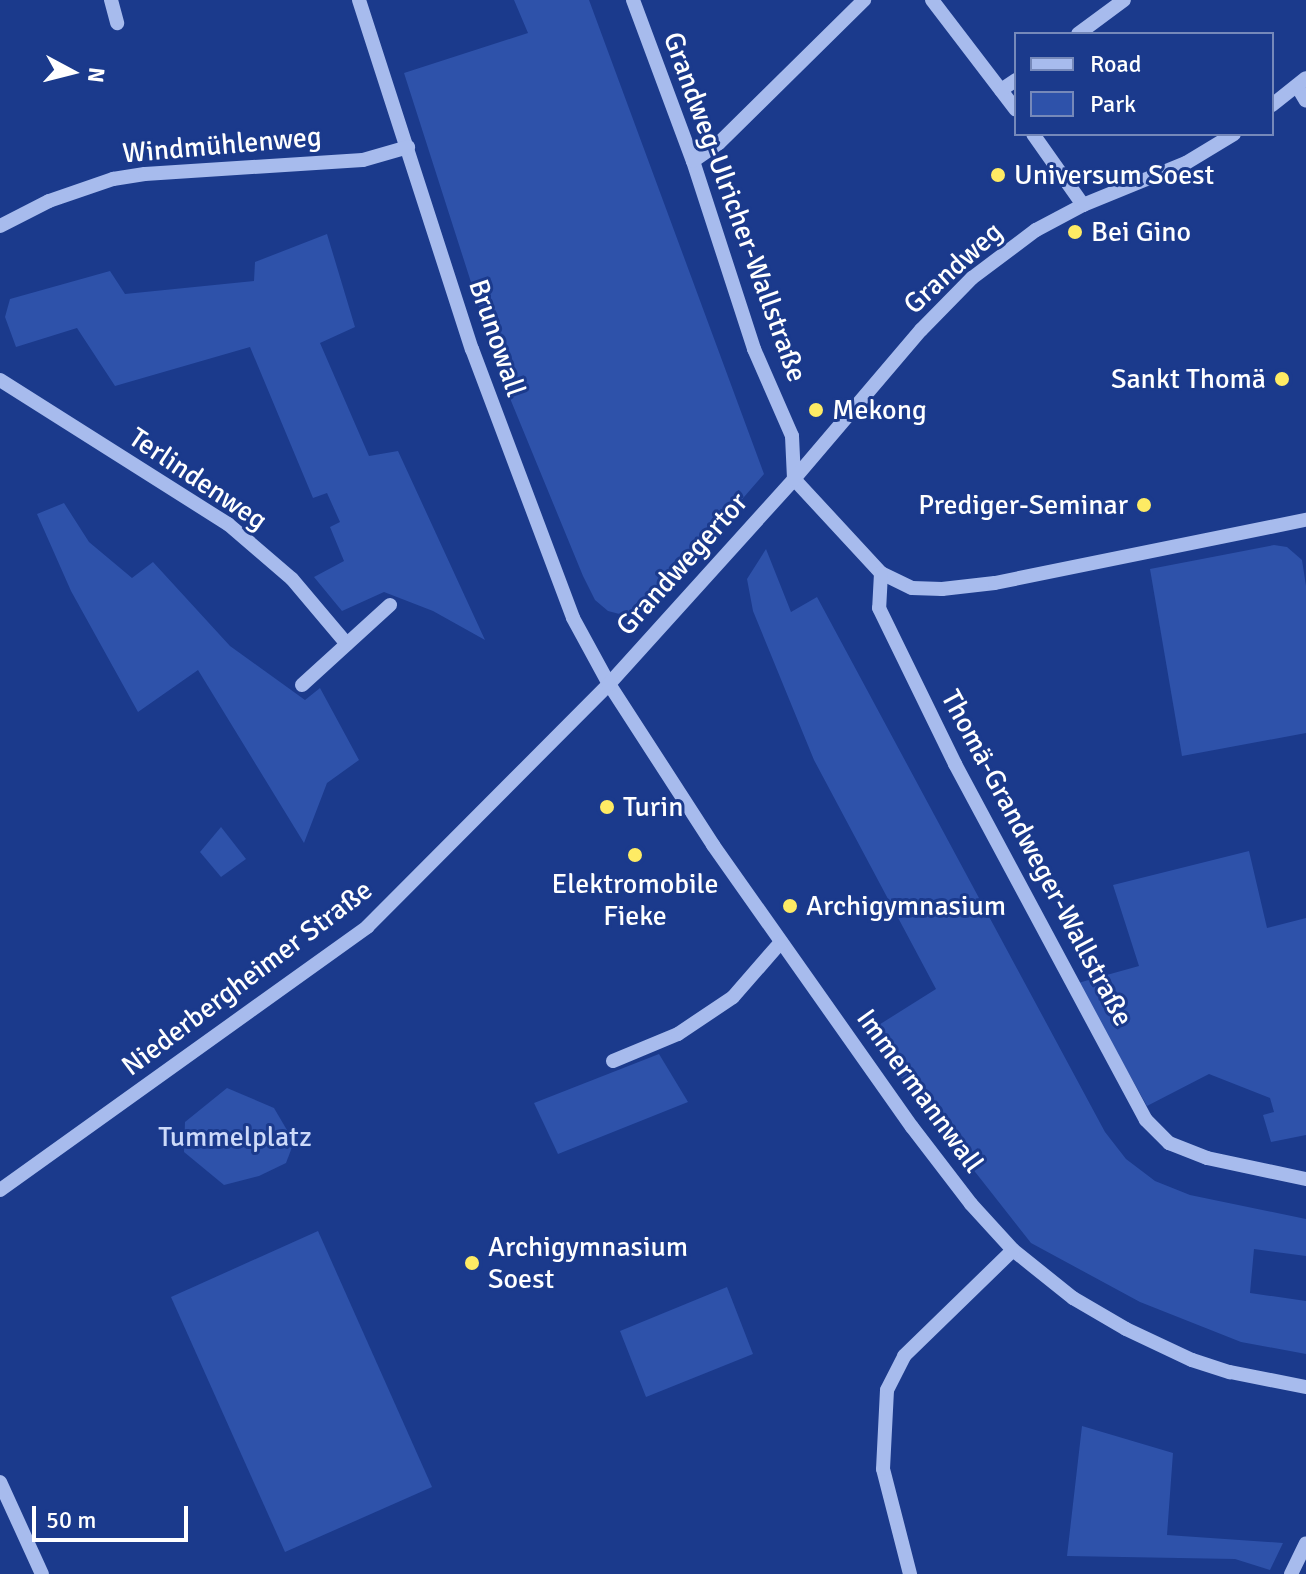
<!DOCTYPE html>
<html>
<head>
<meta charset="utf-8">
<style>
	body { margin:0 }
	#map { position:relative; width:1306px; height:1574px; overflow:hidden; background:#1b3a8c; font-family:Signika,sans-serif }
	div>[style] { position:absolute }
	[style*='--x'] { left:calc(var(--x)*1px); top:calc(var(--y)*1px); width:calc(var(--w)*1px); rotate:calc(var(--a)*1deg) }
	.green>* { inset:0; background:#2e52aa }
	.minor>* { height:14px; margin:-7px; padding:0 7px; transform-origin:7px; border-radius:7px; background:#a7bbed }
	.dots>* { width:22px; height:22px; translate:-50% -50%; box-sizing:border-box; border:4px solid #1b3a8c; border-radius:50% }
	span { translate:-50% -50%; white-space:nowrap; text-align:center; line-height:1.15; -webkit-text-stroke:6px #1b3a8c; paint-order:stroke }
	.street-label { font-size:28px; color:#fff }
	.poi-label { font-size:28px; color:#fff }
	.left { translate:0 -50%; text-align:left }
	.right { translate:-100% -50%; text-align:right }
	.park-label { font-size:28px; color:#cddaf9 }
	.legend { position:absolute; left:1014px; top:32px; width:260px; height:104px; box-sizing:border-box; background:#1b3a8c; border:2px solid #7689ba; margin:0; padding:10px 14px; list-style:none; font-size:24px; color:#fff }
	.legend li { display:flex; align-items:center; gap:16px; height:40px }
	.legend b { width:40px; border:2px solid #7689ba }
	.north { position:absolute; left:32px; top:32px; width:80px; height:80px; -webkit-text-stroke:6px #1b3a8c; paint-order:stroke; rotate:97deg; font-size:22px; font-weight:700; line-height:32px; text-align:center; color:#fff }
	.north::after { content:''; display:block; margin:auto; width:28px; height:36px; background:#fff; clip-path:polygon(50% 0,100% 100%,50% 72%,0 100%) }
	.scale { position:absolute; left:32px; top:1506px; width:156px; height:36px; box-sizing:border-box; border:4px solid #fff; border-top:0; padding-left:10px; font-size:24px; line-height:28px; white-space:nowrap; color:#fff; -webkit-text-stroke:6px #1b3a8c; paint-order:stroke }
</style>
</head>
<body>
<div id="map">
	<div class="green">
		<div style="clip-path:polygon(514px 0,589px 0,764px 474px,665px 588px,644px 609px,627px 616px,608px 611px,595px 600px,583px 576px,502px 379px,404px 73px,528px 33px)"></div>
		<div style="clip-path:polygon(327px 234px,355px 327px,320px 343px,369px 456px,398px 451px,485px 640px,433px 611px,384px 592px,342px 611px,314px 577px,344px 561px,330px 527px,340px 522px,327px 493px,313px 498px,250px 347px,115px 386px,77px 328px,16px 347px,5px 317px,10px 299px,110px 271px,125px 294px,254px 281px,255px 262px)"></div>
		<div style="clip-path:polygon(64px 503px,89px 542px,132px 578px,153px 562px,230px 646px,305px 700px,320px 688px,359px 760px,327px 783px,304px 843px,198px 670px,138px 712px,71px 591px,37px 514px)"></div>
		<div style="clip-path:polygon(1274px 545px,1287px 547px,1302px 560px,1306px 586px,1306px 733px,1182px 756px,1150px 569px)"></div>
		<div style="clip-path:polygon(766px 549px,791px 612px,817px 597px,1105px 1132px,1126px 1159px,1155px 1181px,1190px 1195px,1306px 1219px,1306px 1256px,1254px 1249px,1250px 1293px,1306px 1301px,1306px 1354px,1241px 1342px,1140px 1302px,1031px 1243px,866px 1033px,936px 989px,814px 760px,753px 611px,747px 579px)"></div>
		<div style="clip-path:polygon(221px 827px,246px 859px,221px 877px,200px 852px)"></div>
		<div style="clip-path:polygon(1249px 851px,1267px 928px,1306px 918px,1306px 1135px,1271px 1142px,1263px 1115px,1274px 1112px,1270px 1098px,1209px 1074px,1147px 1106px,1078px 983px,1139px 966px,1113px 885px)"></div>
		<div style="clip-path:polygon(659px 1054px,688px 1102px,558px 1154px,534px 1103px)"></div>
		<div style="clip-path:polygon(227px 1088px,274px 1108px,294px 1142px,286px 1163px,259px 1176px,224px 1185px,184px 1152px,185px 1122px)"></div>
		<div style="clip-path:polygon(318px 1231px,432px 1487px,285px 1552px,171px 1297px)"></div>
		<div style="clip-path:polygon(727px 1287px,753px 1354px,646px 1397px,620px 1331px)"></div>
		<div style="clip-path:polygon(1082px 1426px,1173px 1453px,1167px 1535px,1283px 1543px,1270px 1570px,1235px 1559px,1067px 1556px)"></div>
	</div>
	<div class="minor">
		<div style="--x:111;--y:0;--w:24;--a:75"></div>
		<div style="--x:359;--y:0;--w:367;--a:72.1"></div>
		<div style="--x:472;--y:349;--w:287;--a:69.4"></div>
		<div style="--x:573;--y:618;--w:75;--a:61.4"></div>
		<div style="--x:609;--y:684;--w:192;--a:57.1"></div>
		<div style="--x:713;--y:845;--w:345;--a:54.8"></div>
		<div style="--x:912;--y:1127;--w:97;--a:52.5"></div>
		<div style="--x:971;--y:1204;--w:62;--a:47.6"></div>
		<div style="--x:1013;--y:1250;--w:77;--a:38.7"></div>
		<div style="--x:1073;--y:1298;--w:61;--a:30.3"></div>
		<div style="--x:1126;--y:1329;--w:73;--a:25.2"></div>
		<div style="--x:1192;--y:1360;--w:40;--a:18"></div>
		<div style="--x:1230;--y:1372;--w:77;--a:11.2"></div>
		<div style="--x:633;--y:0;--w:172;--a:69.6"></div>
		<div style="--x:693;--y:161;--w:198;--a:72"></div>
		<div style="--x:754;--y:349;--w:95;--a:66.4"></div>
		<div style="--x:792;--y:436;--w:43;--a:87.3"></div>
		<div style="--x:932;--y:0;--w:138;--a:52.6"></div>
		<div style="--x:1078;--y:34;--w:57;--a:-36.5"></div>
		<div style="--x:1297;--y:86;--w:17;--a:59"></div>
		<div style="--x:1001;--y:90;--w:18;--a:-34"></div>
		<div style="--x:1272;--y:105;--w:43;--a:-38.5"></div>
		<div style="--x:1033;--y:134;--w:87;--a:54.8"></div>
		<div style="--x:693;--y:161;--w:32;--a:-35"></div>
		<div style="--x:719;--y:143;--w:204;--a:-44.6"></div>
		<div style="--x:0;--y:226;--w:55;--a:-27"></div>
		<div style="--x:49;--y:201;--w:68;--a:-19"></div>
		<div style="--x:113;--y:179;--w:32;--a:-9"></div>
		<div style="--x:145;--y:174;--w:218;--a:-3.7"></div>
		<div style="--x:363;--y:160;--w:47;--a:-16.1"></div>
		<div style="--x:0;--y:380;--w:270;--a:32.3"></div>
		<div style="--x:228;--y:524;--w:84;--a:40.7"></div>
		<div style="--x:292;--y:579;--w:85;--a:49.8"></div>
		<div style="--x:794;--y:479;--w:128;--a:47.2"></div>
		<div style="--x:881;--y:573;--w:34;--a:26"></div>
		<div style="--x:912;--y:588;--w:30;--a:2"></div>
		<div style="--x:942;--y:589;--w:53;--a:-6.5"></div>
		<div style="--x:995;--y:583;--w:317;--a:-11.5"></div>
		<div style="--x:881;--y:573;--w:35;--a:93"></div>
		<div style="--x:879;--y:608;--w:174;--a:64"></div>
		<div style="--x:955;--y:764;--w:404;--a:61.8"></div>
		<div style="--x:1146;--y:1120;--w:33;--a:45"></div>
		<div style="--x:1169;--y:1143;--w:41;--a:21.5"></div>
		<div style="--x:1207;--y:1158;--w:101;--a:12"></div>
		<div style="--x:302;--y:685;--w:119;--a:-42.3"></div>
		<div style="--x:613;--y:1061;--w:70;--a:-22.6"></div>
		<div style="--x:678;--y:1034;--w:66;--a:-33.9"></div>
		<div style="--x:733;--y:997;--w:73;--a:-48.9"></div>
		<div style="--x:0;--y:1190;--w:452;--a:-35.6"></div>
		<div style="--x:367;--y:927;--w:343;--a:-45.1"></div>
		<div style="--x:609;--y:684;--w:276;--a:-47.9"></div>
		<div style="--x:794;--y:479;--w:196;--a:-49.6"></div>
		<div style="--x:921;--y:330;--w:73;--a:-45.6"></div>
		<div style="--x:972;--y:278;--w:80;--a:-36.9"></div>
		<div style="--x:1036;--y:230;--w:53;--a:-28"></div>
		<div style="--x:1083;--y:205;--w:111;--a:-22.2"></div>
		<div style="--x:1186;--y:163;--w:56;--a:-31.1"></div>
		<div style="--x:0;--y:1482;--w:101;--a:65.5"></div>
		<div style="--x:910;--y:1574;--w:108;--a:-104.4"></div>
		<div style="--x:883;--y:1469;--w:79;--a:-87.1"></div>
		<div style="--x:887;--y:1390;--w:38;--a:-63"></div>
		<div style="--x:904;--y:1356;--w:152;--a:-44.2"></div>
		<div style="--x:1291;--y:1574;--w:34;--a:-64"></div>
	</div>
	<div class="dots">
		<div style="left:998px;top:175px;background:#feeb64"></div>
		<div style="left:1075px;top:232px;background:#feeb64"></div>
		<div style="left:1282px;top:379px;background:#feeb64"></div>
		<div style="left:816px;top:410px;background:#feeb64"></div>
		<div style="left:1144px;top:505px;background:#feeb64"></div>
		<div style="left:607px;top:807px;background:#feeb64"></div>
		<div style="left:635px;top:855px;background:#feeb64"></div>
		<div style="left:790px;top:906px;background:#feeb64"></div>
		<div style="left:472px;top:1263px;background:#feeb64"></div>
	</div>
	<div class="street-label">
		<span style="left:222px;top:145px;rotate:-5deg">Windmühlenweg</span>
		<span style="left:735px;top:207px;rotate:70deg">Grandweg-Ulricher-Wallstraße</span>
		<span style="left:953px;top:268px;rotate:-42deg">Grandweg</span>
		<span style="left:497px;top:338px;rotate:71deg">Brunowall</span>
		<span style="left:198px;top:479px;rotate:34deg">Terlindenweg</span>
		<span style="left:682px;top:564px;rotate:-48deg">Grandwegertor</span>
		<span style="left:1037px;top:858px;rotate:62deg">Thomä-Grandweger-Wallstraße</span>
		<span style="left:247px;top:978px;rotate:-37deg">Niederbergheimer Straße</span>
		<span style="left:920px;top:1091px;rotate:54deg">Immermannwall</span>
	</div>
	<div class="poi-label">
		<span class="left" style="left:1014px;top:175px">Universum Soest</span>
		<span class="left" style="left:1091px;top:232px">Bei Gino</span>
		<span class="right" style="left:1266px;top:379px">Sankt Thomä</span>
		<span class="left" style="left:832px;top:410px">Mekong</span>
		<span class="right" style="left:1128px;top:505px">Prediger-Seminar</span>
		<span class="left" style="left:623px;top:807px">Turin</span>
		<span style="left:635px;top:900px">Elektromobile<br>Fieke</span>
		<span class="left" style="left:806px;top:906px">Archigymnasium</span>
		<span class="left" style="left:488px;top:1263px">Archigymnasium<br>Soest</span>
	</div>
	<div class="park-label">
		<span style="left:235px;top:1137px">Tummelplatz</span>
	</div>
	<ul class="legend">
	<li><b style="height:10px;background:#a7bbed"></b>Road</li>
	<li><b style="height:22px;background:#2e52aa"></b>Park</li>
	</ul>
	<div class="north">N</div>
	<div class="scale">50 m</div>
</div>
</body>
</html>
